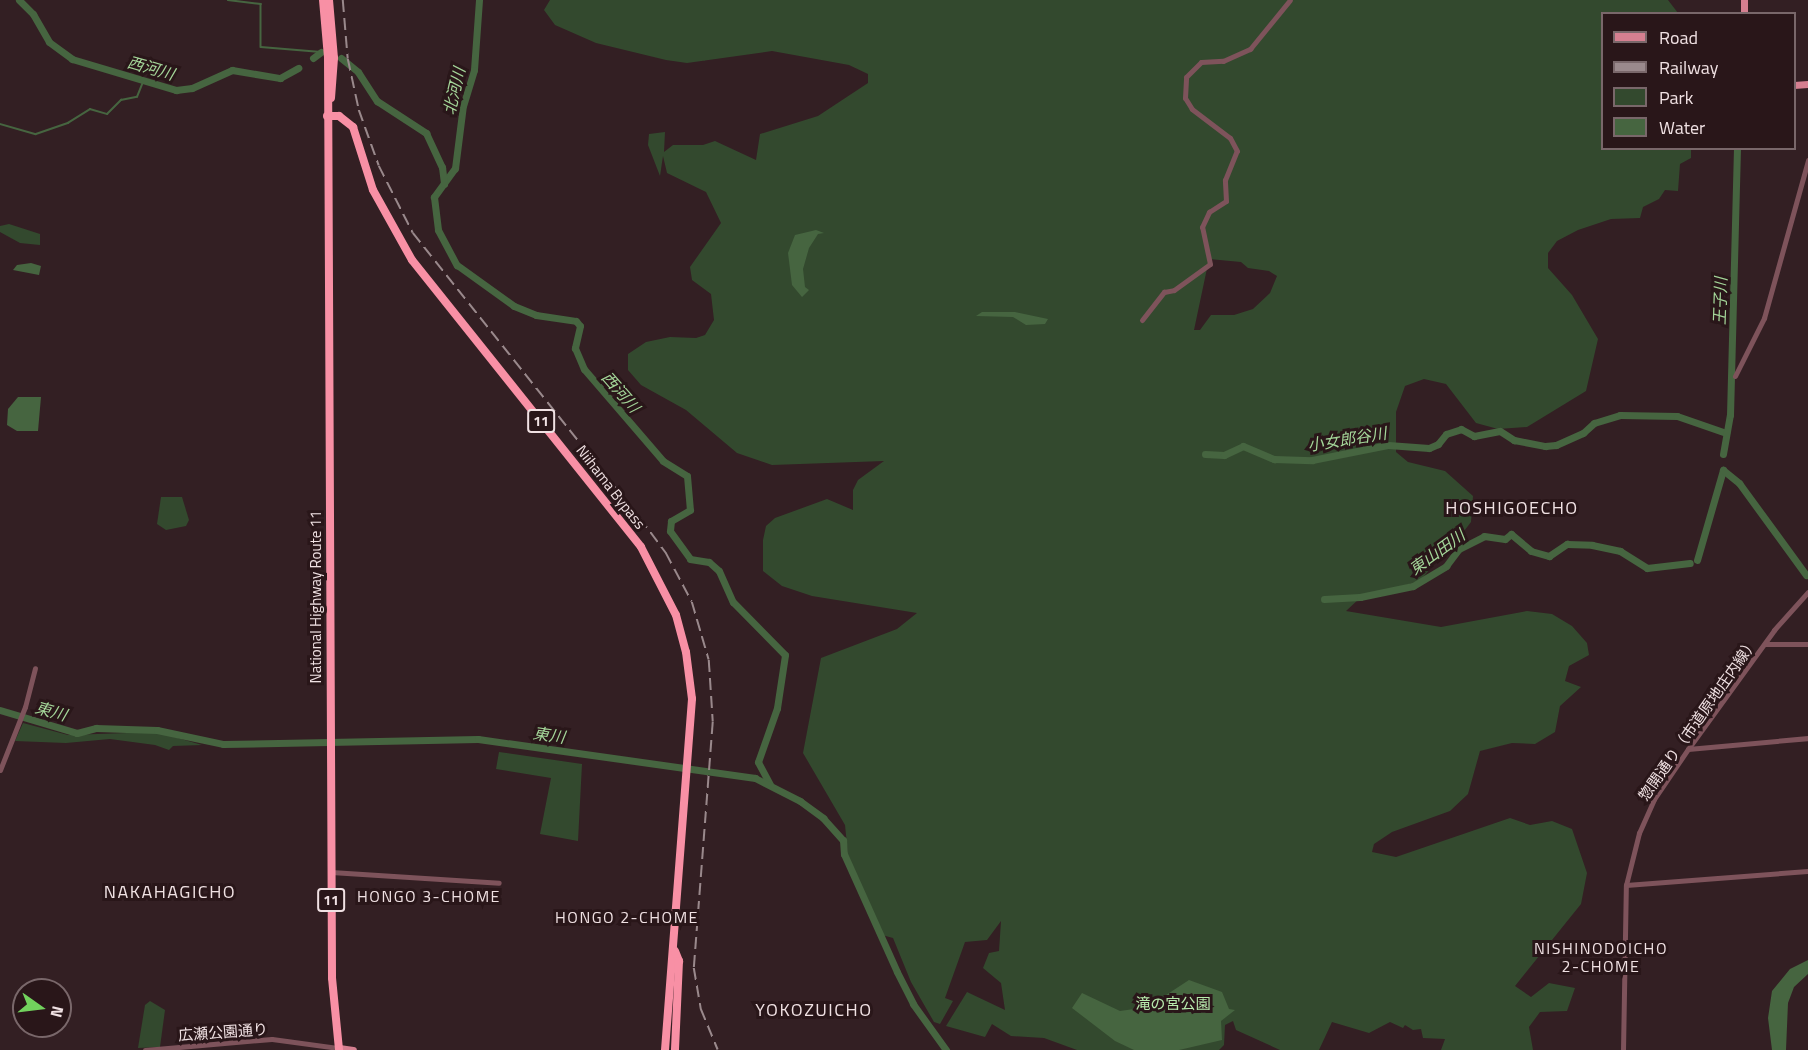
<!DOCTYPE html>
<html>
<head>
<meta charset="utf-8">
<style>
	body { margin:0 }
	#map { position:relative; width:1808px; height:1050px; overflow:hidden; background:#331f23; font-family:"Titillium Web","Noto Sans JP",sans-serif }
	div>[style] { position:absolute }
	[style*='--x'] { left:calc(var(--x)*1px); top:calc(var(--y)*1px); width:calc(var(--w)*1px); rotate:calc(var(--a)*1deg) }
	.green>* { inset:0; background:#33492e }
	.water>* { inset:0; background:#466540 }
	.stream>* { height:1.5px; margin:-0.75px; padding:0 0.75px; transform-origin:0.75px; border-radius:0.75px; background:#466540 }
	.river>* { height:7px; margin:-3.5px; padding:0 3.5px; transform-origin:3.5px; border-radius:3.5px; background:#466540 }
	.minor>* { height:5px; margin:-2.5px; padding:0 2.5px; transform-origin:2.5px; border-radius:2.5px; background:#7e535b }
	.major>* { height:7px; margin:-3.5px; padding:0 3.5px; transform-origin:3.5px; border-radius:3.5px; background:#d57f90 }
	.highway>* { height:8px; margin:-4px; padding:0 4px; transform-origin:4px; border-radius:4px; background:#f890a5 }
	.rail>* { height:1.5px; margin-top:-0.75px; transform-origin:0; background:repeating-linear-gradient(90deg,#9a898c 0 12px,transparent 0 18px) }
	span { translate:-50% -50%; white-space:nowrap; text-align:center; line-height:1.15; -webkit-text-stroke:6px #291619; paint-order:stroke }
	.shield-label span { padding:2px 4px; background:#291619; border:2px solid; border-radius:4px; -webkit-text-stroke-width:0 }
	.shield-label { font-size:14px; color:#f0e1e3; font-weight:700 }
	.street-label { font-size:15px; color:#f0e1e3 }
	.park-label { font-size:15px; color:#b8ebad }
	.water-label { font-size:16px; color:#a4d699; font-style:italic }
	.neighbourhood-label { font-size:16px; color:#f0e1e3; letter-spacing:1.5px }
	.quarter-label { font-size:18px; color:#f0e1e3; letter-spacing:1.5px }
	.legend { position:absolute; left:1601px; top:12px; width:195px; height:138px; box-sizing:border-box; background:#291619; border:2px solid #79676a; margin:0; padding:8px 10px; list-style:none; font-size:18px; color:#f0e1e3 }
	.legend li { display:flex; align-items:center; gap:12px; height:30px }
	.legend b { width:30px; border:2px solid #79676a }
	.north { position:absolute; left:12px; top:978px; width:60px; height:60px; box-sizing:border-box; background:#291619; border:2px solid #79676a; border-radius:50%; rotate:104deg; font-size:16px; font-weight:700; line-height:24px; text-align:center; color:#f0e1e3 }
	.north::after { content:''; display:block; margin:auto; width:21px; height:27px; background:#72d25d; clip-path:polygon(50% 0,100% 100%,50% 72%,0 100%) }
</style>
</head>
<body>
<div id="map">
	<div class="green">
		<div style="clip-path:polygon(evenodd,550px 0,1668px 0,1678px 13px,1602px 14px,1602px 148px,1691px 149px,1691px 158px,1680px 164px,1678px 191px,1665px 190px,1659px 199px,1643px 207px,1640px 218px,1611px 219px,1578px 230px,1557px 241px,1548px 253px,1548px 268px,1572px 295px,1598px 339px,1586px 391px,1527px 427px,1498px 429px,1476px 423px,1446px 384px,1424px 379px,1405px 386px,1396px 412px,1396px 452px,1408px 462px,1445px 471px,1473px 496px,1471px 522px,1461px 535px,1464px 545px,1440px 557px,1420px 581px,1360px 598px,1346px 611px,1441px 627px,1527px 611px,1552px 614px,1572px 626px,1587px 643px,1589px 655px,1569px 666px,1565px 681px,1581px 687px,1560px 706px,1555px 732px,1535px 744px,1512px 743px,1480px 751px,1468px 794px,1450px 811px,1392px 832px,1374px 844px,1372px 852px,1396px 857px,1510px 818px,1530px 825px,1552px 821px,1572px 829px,1587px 873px,1581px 904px,1515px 986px,1531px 997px,1549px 983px,1575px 988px,1567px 1011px,1540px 1012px,1529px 1027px,1533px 1050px,1441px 1050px,1445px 1039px,1423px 1038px,1421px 1029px,1413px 1030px,1405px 1025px,1403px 1028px,1390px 1022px,1369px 1033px,1332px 1022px,1319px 1050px,1280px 1050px,1236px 1030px,1233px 1021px,1225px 1025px,1224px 1045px,1219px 1050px,1077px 1050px,1044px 1038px,1011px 1036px,992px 1024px,985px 1037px,946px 1026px,967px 992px,1005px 1010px,1001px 983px,983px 968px,989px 953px,999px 951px,1001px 921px,987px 940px,965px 942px,945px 998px,953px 1001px,940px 1024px,934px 1022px,911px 982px,893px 938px,882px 935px,848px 855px,845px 825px,803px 753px,821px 658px,897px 629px,917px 613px,812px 596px,782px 586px,763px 571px,763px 540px,766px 526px,775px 518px,827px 499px,853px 510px,853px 490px,858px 480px,884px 461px,772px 465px,737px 453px,686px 410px,641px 385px,628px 370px,628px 354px,646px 342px,670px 337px,696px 338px,705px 335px,714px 320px,711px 294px,692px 280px,690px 267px,721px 223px,706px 192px,667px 173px,663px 156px,660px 176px,648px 145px,649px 134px,665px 132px,664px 152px,673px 145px,703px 145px,715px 141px,756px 160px,760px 134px,818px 116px,868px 83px,868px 74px,849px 65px,772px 51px,687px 63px,666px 60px,596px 43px,555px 25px,544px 10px,550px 0,1209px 259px,1241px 262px,1248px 268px,1269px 271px,1277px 276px,1270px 293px,1253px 309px,1234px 315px,1211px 315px,1200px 330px,1194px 330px,1209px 259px)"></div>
		<div style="clip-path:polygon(9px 224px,40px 234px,40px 245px,20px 243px,0 232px,0 226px)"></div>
		<div style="clip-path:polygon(161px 497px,182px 497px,189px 520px,186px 526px,166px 530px,157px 524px)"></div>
		<div style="clip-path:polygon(23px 723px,68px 735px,157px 732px,202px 745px,173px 746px,169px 750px,155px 745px,110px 739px,66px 743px,15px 741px)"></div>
		<div style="clip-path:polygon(499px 752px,582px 764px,578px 841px,540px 834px,551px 778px,496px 769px)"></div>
		<div style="clip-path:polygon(150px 1001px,165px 1010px,160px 1047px,138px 1048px,145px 1005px)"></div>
	</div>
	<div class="water">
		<div style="clip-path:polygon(816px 230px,824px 233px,818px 234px,809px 248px,803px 269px,805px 287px,809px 290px,802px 297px,792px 285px,788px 253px,795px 235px)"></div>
		<div style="clip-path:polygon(31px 263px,41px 266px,39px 275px,13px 270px,17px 265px)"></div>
		<div style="clip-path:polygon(982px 312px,1015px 312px,1048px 319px,1045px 324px,1026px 325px,1013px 317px,976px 316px)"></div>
		<div style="clip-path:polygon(18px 397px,41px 397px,38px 431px,17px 431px,7px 425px,8px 409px)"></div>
		<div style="clip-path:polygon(1808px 960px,1808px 974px,1794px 987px,1788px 1003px,1786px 1050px,1772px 1050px,1768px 1018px,1772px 991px,1790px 969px)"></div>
		<div style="clip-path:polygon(1189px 980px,1222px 992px,1229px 1009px,1235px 1010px,1221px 1021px,1222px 1040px,1179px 1050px,1134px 1050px,1115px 1041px,1072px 1008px,1082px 993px,1120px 1011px,1148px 1007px,1158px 1010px,1160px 999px)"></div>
	</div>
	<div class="stream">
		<div style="--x:228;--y:0;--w:33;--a:7"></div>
		<div style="--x:261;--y:4;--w:43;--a:90"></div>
		<div style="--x:261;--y:47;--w:60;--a:4.8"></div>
		<div style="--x:0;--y:124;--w:37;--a:16"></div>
		<div style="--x:36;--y:134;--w:34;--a:-19"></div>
		<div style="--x:68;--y:123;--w:26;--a:-32"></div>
		<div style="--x:90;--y:109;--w:18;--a:16"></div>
		<div style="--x:107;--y:114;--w:20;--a:-45"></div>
		<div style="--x:121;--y:100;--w:16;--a:-11"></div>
		<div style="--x:137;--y:97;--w:18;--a:-68"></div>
	</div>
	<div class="river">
		<div style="--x:19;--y:0;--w:20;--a:45"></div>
		<div style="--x:33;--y:14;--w:32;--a:60"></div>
		<div style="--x:49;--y:42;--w:29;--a:36"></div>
		<div style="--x:72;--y:59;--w:109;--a:16.6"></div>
		<div style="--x:176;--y:90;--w:16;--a:-7"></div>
		<div style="--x:192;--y:88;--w:44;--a:-24.2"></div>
		<div style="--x:232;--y:70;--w:49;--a:9.5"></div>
		<div style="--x:280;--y:78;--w:21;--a:-29"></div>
		<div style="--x:479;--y:0;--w:70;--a:94.1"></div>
		<div style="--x:474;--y:70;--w:37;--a:107"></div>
		<div style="--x:463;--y:105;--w:64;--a:97.2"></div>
		<div style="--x:455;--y:168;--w:36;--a:126"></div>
		<div style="--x:434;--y:197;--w:33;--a:83"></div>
		<div style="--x:438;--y:230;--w:40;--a:62"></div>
		<div style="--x:457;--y:265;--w:70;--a:35.7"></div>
		<div style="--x:514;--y:306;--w:24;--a:22"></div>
		<div style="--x:536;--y:315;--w:40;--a:8.5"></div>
		<div style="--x:576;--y:321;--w:6;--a:51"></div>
		<div style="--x:580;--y:326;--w:23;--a:103"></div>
		<div style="--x:575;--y:348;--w:23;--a:67"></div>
		<div style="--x:584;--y:369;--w:121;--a:49.3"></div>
		<div style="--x:663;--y:461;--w:28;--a:32"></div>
		<div style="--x:687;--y:476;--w:34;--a:85"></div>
		<div style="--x:690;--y:510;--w:22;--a:150"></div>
		<div style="--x:671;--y:521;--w:10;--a:96"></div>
		<div style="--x:670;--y:531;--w:34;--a:54"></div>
		<div style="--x:690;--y:559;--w:19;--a:9"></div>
		<div style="--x:709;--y:562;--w:13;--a:42"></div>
		<div style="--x:719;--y:571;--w:34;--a:66"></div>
		<div style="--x:733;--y:602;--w:74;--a:45.5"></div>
		<div style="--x:785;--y:655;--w:54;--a:98.6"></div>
		<div style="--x:777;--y:708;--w:57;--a:109.4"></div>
		<div style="--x:758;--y:762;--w:26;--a:62"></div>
		<div style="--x:313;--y:58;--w:10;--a:-37"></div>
		<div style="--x:341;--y:58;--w:22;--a:39"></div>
		<div style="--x:358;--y:72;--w:35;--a:57"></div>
		<div style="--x:377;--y:101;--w:59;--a:33.1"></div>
		<div style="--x:426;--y:133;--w:38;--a:65"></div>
		<div style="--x:442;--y:167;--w:17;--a:83"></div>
		<div style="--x:1205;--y:454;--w:19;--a:3"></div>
		<div style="--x:1224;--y:455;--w:21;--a:-25"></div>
		<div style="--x:1243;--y:446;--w:34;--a:23"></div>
		<div style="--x:1274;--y:459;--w:38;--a:2"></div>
		<div style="--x:1312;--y:460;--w:77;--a:-11.2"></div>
		<div style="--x:1388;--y:445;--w:41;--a:4.2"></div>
		<div style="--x:1429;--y:448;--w:10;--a:-24"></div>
		<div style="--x:1438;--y:444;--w:13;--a:-51"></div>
		<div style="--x:1446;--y:434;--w:16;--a:-18"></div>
		<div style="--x:1461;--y:429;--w:15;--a:28"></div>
		<div style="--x:1474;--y:436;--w:26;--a:-11"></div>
		<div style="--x:1500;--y:431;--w:17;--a:33"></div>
		<div style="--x:1514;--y:440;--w:32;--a:11"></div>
		<div style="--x:1545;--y:446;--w:11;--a:-5"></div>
		<div style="--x:1556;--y:445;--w:30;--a:-24"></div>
		<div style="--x:1583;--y:433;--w:15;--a:-42"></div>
		<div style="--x:1594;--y:423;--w:27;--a:-17"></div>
		<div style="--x:1620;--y:415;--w:57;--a:1"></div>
		<div style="--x:1677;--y:416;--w:52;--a:19.1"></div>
		<div style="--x:1723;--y:454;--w:40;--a:-80"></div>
		<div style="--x:1730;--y:415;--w:267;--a:-88.5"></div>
		<div style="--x:1697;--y:560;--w:94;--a:-73.9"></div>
		<div style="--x:1723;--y:470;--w:21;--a:39"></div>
		<div style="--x:1739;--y:483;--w:114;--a:53.9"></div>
		<div style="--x:1324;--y:599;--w:36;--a:-3"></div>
		<div style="--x:1360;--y:597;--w:54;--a:-11.7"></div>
		<div style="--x:1413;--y:586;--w:39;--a:-31"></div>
		<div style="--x:1446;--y:566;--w:21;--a:-53"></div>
		<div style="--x:1459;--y:549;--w:28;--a:-27"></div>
		<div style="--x:1484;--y:536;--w:21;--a:8"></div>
		<div style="--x:1505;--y:539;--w:8;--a:-40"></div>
		<div style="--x:1511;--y:534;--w:26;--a:40"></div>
		<div style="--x:1531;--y:551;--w:19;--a:16"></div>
		<div style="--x:1549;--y:556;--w:22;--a:-34"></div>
		<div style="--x:1567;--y:544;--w:25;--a:2"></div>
		<div style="--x:1592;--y:545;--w:29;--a:12"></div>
		<div style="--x:1620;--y:551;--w:32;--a:32"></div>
		<div style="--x:1647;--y:568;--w:43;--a:-6.6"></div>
		<div style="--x:0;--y:710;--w:80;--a:16.6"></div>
		<div style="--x:77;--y:733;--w:20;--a:-15"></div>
		<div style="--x:96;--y:728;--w:61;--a:1.9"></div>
		<div style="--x:157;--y:730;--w:67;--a:12"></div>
		<div style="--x:223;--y:744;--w:255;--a:-1.1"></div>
		<div style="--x:478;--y:739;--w:280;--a:8"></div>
		<div style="--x:755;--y:778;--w:51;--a:27.1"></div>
		<div style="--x:800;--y:801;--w:29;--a:36"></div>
		<div style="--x:823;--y:818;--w:30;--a:48"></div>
		<div style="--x:843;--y:840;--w:14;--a:86"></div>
		<div style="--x:844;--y:854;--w:129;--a:65.8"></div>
		<div style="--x:897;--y:972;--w:36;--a:63"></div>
		<div style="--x:913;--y:1004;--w:57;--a:54.3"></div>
	</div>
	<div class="minor">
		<div style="--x:1142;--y:320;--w:36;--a:-52"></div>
		<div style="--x:1164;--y:292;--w:10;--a:-11"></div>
		<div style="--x:1174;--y:290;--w:44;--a:-35.8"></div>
		<div style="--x:1210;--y:264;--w:38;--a:-102"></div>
		<div style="--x:1202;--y:227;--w:17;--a:-65"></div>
		<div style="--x:1209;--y:212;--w:20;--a:-33"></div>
		<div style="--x:1226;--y:201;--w:21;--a:-93"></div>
		<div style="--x:1225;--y:180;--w:31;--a:-68"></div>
		<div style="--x:1237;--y:151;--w:15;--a:-118"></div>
		<div style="--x:1230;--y:138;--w:48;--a:-142.7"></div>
		<div style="--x:1192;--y:109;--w:13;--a:-122"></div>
		<div style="--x:1185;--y:98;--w:21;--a:-87"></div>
		<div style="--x:1186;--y:77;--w:21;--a:-45"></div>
		<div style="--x:1201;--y:62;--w:22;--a:-3"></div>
		<div style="--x:1223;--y:61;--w:30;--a:-24"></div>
		<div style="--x:1250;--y:49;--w:63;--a:-50.8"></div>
		<div style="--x:1735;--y:376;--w:65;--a:-63.4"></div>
		<div style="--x:1764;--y:318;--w:164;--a:-74.4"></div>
		<div style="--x:1765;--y:644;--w:43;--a:0"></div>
		<div style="--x:1688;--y:749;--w:121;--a:-5.2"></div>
		<div style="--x:0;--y:770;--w:68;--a:-68.4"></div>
		<div style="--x:25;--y:707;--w:40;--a:-75.6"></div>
		<div style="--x:331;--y:872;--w:168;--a:3.7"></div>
		<div style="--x:1626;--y:885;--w:183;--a:-4.4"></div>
		<div style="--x:145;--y:1050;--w:127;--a:-5"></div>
		<div style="--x:272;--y:1039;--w:68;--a:7.7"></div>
		<div style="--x:1623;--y:1050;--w:165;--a:-89"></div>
		<div style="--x:1626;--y:885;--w:54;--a:-76"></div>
		<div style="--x:1639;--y:833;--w:37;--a:-66"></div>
		<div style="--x:1654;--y:799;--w:60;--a:-55.8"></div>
		<div style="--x:1688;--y:749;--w:147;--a:-54.1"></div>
		<div style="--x:1774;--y:630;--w:51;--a:-48.2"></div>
	</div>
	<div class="major">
		<div style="--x:1744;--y:0;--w:14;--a:90"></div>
		<div style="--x:1794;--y:85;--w:14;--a:-4"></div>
		<div style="--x:339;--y:1048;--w:14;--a:8"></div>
	</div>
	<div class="highway">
		<div style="--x:323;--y:0;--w:57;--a:85"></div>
		<div style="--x:328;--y:57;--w:921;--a:89.75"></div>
		<div style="--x:332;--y:978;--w:72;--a:84.4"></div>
		<div style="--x:329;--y:0;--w:58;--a:85.1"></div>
		<div style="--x:334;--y:58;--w:40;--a:94.3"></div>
		<div style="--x:327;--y:116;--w:12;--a:0"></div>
		<div style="--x:339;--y:116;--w:18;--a:38"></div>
		<div style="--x:353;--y:127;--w:66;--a:72.4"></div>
		<div style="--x:373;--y:190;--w:80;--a:60.9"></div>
		<div style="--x:412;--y:260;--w:367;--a:51.4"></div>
		<div style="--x:641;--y:547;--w:76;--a:62.8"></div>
		<div style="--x:676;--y:615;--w:38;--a:75"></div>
		<div style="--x:686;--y:652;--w:47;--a:82.7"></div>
		<div style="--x:692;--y:699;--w:352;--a:94.4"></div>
		<div style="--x:675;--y:951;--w:11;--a:68"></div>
		<div style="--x:679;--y:961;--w:89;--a:92.6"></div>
	</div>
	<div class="rail">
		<div style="--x:343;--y:0;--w:59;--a:85.2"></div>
		<div style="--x:348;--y:59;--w:52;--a:77.8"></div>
		<div style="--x:359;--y:110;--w:59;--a:70.3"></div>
		<div style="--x:379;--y:166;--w:75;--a:63.1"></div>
		<div style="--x:413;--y:233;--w:364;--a:51.5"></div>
		<div style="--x:640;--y:518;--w:44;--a:53.4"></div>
		<div style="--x:666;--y:553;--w:55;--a:62"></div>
		<div style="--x:692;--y:602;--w:60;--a:73.7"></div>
		<div style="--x:709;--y:660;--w:62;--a:86.3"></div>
		<div style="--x:713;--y:722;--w:247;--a:94.4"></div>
		<div style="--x:694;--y:968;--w:42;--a:80.3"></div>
		<div style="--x:701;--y:1009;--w:44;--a:67.5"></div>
	</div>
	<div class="shield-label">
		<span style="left:541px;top:421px">11</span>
		<span style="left:331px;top:900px">11</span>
	</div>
	<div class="street-label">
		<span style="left:611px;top:487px;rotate:52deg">Niihama Bypass</span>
		<span style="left:316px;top:597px;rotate:-90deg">National Highway Route 11</span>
		<span style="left:1698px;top:719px;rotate:-55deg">惣開通り（市道原地庄内線）</span>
		<span style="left:223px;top:1032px;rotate:-4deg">広瀬公園通り</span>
	</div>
	<div class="park-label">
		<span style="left:1173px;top:1004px">滝の宮公園</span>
	</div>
	<div class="water-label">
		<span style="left:151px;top:68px;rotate:16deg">西河川</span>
		<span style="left:454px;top:91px;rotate:-77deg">北河川</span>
		<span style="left:1720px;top:301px;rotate:-88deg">王子川</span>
		<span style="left:621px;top:392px;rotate:49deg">西河川</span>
		<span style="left:1347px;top:439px;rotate:-9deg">小女郎谷川</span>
		<span style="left:1437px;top:552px;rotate:-36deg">東山田川</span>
		<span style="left:51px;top:711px;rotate:16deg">東川</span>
		<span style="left:549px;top:735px;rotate:8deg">東川</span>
	</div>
	<div class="neighbourhood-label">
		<span style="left:429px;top:896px">HONGO 3-CHOME</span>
		<span style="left:627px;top:917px">HONGO 2-CHOME</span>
		<span style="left:1601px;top:957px">NISHINODOICHO<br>2-CHOME</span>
	</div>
	<div class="quarter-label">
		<span style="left:1512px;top:508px">HOSHIGOECHO</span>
		<span style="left:170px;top:892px">NAKAHAGICHO</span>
		<span style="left:814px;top:1010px">YOKOZUICHO</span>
	</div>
	<ul class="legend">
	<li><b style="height:8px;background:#d57f90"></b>Road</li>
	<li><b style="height:8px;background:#9a898c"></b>Railway</li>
	<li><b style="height:16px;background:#33492e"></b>Park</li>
	<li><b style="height:16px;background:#466540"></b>Water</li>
	</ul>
	<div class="north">N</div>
</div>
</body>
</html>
